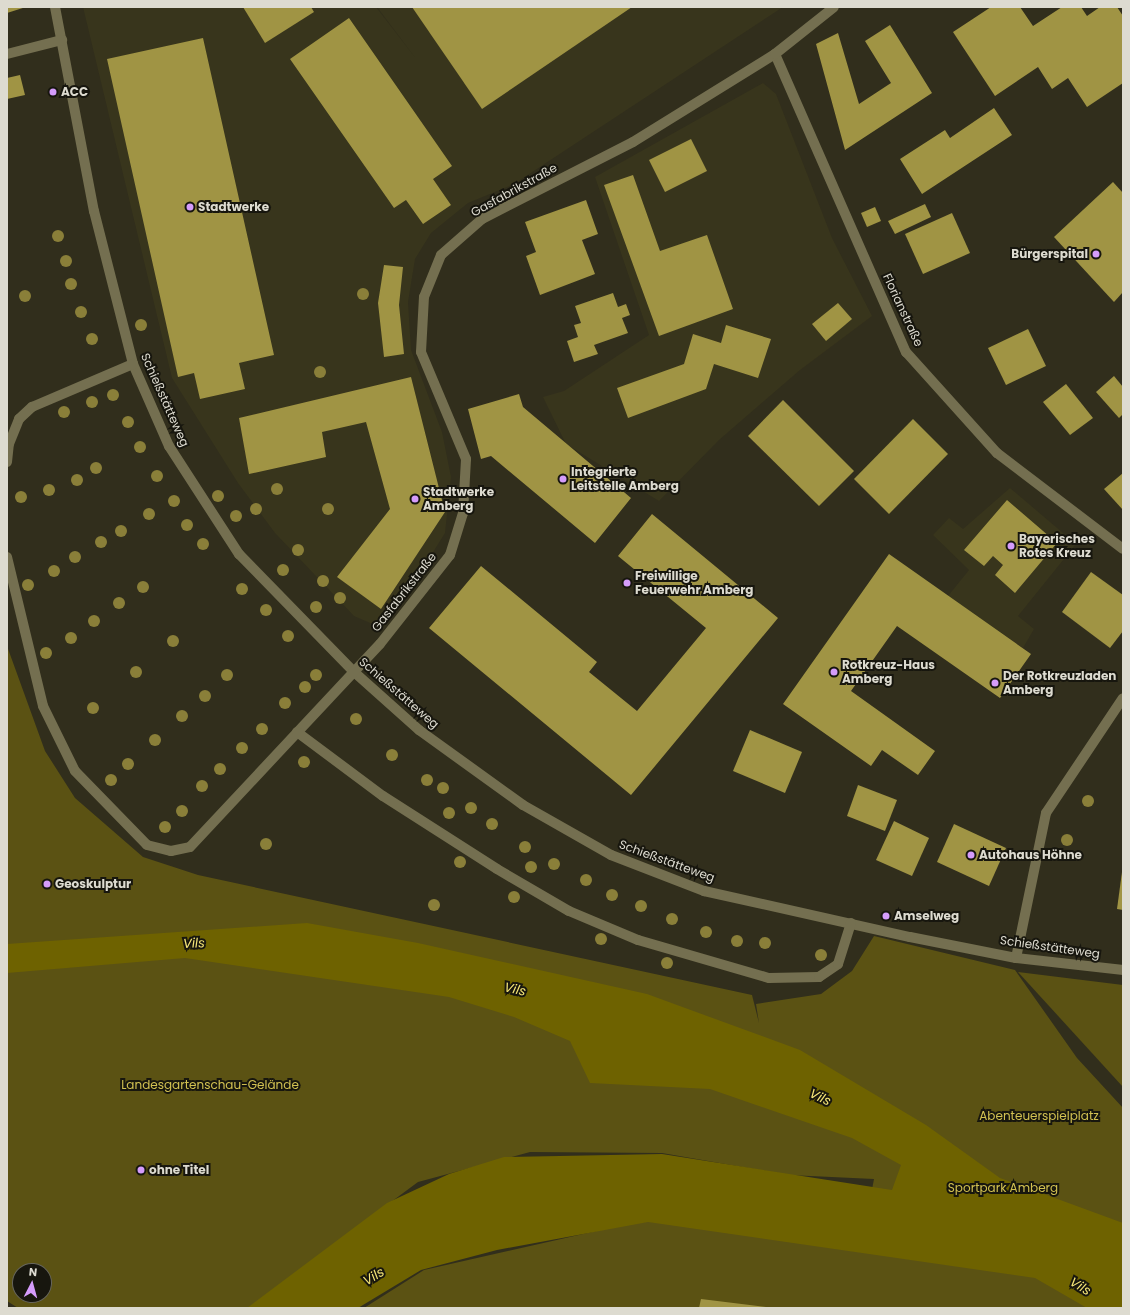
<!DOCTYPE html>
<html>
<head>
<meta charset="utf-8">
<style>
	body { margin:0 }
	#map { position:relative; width:1130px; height:1315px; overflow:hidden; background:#312e1c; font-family:Poppins,sans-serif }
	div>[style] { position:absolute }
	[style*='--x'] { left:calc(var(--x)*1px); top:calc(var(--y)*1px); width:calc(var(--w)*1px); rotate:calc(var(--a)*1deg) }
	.built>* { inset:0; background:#38351c }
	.green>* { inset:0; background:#5b5213 }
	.water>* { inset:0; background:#6e6200 }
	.building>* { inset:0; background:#a09444 }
	.minor>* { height:10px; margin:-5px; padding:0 5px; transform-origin:5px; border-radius:5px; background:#746f50 }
	.trees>* { width:12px; height:12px; margin:-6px; border-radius:50%; background:#8a7f39 }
	.dots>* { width:11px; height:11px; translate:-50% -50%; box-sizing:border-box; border:2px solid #17160e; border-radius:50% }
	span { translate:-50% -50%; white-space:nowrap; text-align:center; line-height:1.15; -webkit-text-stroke:4px #17160e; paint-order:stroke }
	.poi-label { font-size:12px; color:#dddbd0; font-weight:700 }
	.left { translate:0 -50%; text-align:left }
	.right { translate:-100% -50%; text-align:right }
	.street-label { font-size:12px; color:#dddbd0 }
	.park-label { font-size:12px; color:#d2c151 }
	.water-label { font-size:13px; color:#f7e778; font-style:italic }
	.frame { position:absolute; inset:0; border:8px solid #dddbd0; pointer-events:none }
	.north { position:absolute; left:12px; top:1263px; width:40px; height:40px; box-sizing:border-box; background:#17160e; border:1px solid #66655c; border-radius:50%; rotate:6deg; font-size:11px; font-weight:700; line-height:16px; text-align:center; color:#dddbd0 }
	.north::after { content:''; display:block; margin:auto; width:14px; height:18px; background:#d59cfb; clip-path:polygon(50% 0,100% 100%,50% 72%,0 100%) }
</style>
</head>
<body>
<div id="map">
	<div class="built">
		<div style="clip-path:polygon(83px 7px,376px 7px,417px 60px,377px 7px,783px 7px,514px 184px,468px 203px,431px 233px,415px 259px,408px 302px,411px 350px,442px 432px,451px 477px,445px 533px,417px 578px,375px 625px,354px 616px,275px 533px,238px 483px,172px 378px)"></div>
		<div style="clip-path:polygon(763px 83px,776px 94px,832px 238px,872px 316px,800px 370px,719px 440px,659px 501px,566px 444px,543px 397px,564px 391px,649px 335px,595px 177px)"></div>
		<div style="clip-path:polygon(1010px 488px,1076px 544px,1018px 616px,1034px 629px,1023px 648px,948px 596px,969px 570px,933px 535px,949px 518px,963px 529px)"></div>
	</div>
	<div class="green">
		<div style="clip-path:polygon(evenodd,7px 646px,45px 751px,75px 798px,143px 857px,198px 875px,752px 995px,759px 1023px,756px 1004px,821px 994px,852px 971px,874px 936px,1015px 970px,1077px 1058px,1123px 1108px,1123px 1308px,364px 1308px,424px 1270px,645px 1220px,860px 1251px,874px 1179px,789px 1175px,662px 1153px,530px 1152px,418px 1182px,248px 1308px,18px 1308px,7px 1301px,7px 646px,20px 1271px,44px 1271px,44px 1295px,20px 1295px,20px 1271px)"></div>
		<div style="clip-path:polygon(1018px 972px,1123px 985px,1123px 1087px)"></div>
	</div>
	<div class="water">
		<div style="clip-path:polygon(307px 923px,418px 943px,647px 994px,800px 1050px,926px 1125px,1000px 1178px,1123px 1223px,1123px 1308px,1087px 1308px,1035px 1278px,648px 1222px,497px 1250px,421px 1270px,358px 1308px,247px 1308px,387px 1203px,449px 1174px,504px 1157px,662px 1154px,892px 1190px,901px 1165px,852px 1138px,710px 1089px,590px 1083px,570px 1041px,514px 1017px,449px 997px,185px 958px,7px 973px,7px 944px)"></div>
	</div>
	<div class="building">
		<div style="clip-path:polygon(7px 7px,26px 7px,7px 13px)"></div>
		<div style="clip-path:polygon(243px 7px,311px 7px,314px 12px,265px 43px)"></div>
		<div style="clip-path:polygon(412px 7px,632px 7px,482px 109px)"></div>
		<div style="clip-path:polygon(991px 7px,1020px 7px,1033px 26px,1062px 7px,1081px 7px,1087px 16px,1100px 7px,1117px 7px,1123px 16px,1123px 83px,1087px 107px,1068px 78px,1052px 89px,1038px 67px,995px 96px,953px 32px)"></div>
		<div style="clip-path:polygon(349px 18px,452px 166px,433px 179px,451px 205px,423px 224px,406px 200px,394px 208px,290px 59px)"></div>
		<div style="clip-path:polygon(890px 25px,932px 93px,845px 150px,816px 44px,838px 33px,859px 104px,891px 83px,865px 41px)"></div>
		<div style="clip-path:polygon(203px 38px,274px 355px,239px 363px,245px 389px,200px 399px,194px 373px,178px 377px,107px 59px)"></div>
		<div style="clip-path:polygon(20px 75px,25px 95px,7px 99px,7px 78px)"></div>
		<div style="clip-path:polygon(994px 108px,1012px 135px,922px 194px,900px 159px,945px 130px,950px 138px)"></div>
		<div style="clip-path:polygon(691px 139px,707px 171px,665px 192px,649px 160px)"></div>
		<div style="clip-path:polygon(633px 175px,660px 251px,707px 235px,733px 309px,659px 336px,604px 185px)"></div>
		<div style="clip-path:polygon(1113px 182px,1123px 193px,1123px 292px,1114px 302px,1054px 237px)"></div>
		<div style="clip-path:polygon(586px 200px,598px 234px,582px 240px,595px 274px,540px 295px,526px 256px,536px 252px,525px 222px)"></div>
		<div style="clip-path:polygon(925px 204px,931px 217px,895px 234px,888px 221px)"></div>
		<div style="clip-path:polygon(875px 207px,881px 221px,867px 227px,861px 213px)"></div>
		<div style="clip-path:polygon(952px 213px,970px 253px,923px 274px,905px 234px)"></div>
		<div style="clip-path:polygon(384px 265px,403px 267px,399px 305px,404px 354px,384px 357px,378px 303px)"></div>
		<div style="clip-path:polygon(613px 293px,618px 307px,626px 304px,630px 315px,622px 318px,628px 333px,594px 345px,598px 354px,574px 362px,567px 341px,578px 337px,574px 325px,581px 323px,575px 306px)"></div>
		<div style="clip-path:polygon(838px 303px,852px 319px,826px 341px,812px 324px)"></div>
		<div style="clip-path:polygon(726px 325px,771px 339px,758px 378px,714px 364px,706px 389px,628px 418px,617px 388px,684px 364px,693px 334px,721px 343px)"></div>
		<div style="clip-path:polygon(1028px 329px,1046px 366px,1006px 385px,988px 348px)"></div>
		<div style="clip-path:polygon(1114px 376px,1123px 387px,1123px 414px,1119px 418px,1096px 392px)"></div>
		<div style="clip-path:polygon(411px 377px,445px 512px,381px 609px,337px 577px,390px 509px,366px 422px,322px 432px,326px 457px,249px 474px,239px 418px)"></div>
		<div style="clip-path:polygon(1066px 384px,1093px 418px,1070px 435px,1043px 402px)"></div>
		<div style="clip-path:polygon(519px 394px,523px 407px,631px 498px,595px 543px,491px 456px,481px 459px,468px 409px)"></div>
		<div style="clip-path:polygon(783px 400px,854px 471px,819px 506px,748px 436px)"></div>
		<div style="clip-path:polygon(913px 419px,948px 454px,889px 514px,854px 479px)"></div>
		<div style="clip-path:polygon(1123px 473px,1123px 510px,1104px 489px)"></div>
		<div style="clip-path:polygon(1007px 500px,1057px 543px,1015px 593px,995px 575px,1003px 565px,993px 556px,984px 566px,964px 550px)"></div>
		<div style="clip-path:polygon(652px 514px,778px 618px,631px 795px,429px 628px,481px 566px,597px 662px,589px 672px,637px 711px,706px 628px,618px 556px)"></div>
		<div style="clip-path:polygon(889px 554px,1031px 654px,1000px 698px,897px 626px,851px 691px,935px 751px,918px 775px,882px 750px,871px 766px,783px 704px)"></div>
		<div style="clip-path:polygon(1091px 572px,1123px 595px,1123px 631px,1110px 648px,1062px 612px)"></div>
		<div style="clip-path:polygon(750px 730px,802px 752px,785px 793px,733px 771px)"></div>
		<div style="clip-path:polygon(858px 785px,897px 800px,885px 831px,847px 816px)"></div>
		<div style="clip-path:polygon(894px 821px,929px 838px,912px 876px,876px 860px)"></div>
		<div style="clip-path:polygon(954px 824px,1006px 848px,989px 886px,937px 862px)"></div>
		<div style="clip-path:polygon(1122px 872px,1123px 872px,1123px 910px,1117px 909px)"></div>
		<div style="clip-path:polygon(701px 1299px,766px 1307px,766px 1308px,699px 1308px)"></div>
	</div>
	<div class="minor">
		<div style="--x:55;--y:7;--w:208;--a:79.2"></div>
		<div style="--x:94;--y:211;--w:158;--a:75.7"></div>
		<div style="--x:133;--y:364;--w:90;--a:66.3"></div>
		<div style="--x:169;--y:446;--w:129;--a:57.1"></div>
		<div style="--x:239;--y:554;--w:163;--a:45.7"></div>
		<div style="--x:353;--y:671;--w:89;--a:41.8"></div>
		<div style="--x:419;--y:730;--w:128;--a:35.8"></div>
		<div style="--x:523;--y:805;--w:101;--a:29.6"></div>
		<div style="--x:611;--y:855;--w:100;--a:21.2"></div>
		<div style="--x:704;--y:891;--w:211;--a:12.6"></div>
		<div style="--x:910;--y:937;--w:108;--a:11.2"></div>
		<div style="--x:1016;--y:958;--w:108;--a:6.4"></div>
		<div style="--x:7;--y:54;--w:57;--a:-14.3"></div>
		<div style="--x:775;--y:54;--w:326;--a:66.3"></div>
		<div style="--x:906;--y:352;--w:136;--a:48"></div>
		<div style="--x:997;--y:453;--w:158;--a:37.3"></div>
		<div style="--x:7;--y:462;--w:18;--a:-84"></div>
		<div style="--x:9;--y:444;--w:27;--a:-68"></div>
		<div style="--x:19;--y:419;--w:18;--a:-43"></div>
		<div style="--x:32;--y:407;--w:110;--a:-23.1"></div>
		<div style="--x:7;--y:557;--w:153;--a:76.4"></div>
		<div style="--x:43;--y:706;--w:72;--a:63.8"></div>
		<div style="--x:75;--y:771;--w:103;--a:45.8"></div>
		<div style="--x:147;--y:845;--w:25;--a:14"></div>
		<div style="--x:171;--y:851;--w:19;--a:-12"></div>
		<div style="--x:190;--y:847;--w:278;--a:-46.9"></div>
		<div style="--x:380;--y:644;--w:113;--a:-51.8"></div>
		<div style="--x:450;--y:555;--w:44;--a:-72.8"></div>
		<div style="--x:463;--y:513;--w:54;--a:-86.8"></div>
		<div style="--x:466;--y:459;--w:116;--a:-112.8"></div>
		<div style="--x:421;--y:352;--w:55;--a:-86.9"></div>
		<div style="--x:424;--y:297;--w:45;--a:-68"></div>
		<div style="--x:441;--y:255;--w:55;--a:-41.3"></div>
		<div style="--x:482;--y:219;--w:169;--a:-27"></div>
		<div style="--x:633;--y:142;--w:167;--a:-31.8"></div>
		<div style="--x:775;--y:54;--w:75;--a:-38.5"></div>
		<div style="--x:297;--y:732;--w:107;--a:36.7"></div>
		<div style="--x:383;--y:796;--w:135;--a:32.6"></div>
		<div style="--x:497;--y:869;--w:83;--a:30.3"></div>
		<div style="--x:569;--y:911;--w:75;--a:22.8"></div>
		<div style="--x:638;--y:940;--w:136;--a:16.2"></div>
		<div style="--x:769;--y:978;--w:50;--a:-1.1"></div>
		<div style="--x:819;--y:977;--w:23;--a:-34"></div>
		<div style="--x:838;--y:964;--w:43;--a:-72.4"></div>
		<div style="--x:1016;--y:958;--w:148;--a:-78.3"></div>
		<div style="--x:1046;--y:813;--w:138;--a:-56.2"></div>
	</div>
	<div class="trees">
		<div style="left:58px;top:236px"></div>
		<div style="left:66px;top:261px"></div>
		<div style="left:71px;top:284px"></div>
		<div style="left:363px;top:294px"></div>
		<div style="left:25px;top:296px"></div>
		<div style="left:81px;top:312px"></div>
		<div style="left:141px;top:325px"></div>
		<div style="left:92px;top:339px"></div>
		<div style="left:320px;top:372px"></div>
		<div style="left:113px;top:395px"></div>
		<div style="left:92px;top:402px"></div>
		<div style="left:64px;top:412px"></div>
		<div style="left:128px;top:422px"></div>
		<div style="left:140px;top:447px"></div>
		<div style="left:96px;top:468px"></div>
		<div style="left:157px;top:476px"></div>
		<div style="left:77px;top:480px"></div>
		<div style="left:277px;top:489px"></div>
		<div style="left:49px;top:490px"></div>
		<div style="left:218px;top:496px"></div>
		<div style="left:21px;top:497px"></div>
		<div style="left:174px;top:501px"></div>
		<div style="left:256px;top:509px"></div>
		<div style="left:328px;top:509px"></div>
		<div style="left:149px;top:514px"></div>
		<div style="left:236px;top:516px"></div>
		<div style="left:187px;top:525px"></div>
		<div style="left:121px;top:531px"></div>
		<div style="left:101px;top:542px"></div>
		<div style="left:203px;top:544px"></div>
		<div style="left:298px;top:550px"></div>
		<div style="left:75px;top:557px"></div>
		<div style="left:283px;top:570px"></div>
		<div style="left:54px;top:571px"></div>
		<div style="left:323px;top:581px"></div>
		<div style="left:28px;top:585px"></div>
		<div style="left:143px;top:587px"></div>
		<div style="left:242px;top:589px"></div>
		<div style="left:340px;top:598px"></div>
		<div style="left:119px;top:603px"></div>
		<div style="left:316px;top:607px"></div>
		<div style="left:266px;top:610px"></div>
		<div style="left:94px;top:621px"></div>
		<div style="left:288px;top:636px"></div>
		<div style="left:71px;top:638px"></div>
		<div style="left:173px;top:641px"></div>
		<div style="left:46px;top:653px"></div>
		<div style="left:136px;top:672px"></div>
		<div style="left:227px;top:675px"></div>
		<div style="left:316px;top:675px"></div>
		<div style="left:305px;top:687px"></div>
		<div style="left:205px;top:696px"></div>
		<div style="left:285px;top:703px"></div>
		<div style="left:93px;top:708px"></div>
		<div style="left:182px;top:716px"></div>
		<div style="left:356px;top:719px"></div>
		<div style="left:262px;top:729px"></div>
		<div style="left:155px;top:740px"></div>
		<div style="left:242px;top:748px"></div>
		<div style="left:392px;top:755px"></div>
		<div style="left:304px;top:762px"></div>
		<div style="left:128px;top:764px"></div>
		<div style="left:220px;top:769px"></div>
		<div style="left:111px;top:780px"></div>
		<div style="left:427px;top:780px"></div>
		<div style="left:202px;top:786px"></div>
		<div style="left:443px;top:788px"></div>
		<div style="left:1088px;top:801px"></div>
		<div style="left:471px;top:808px"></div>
		<div style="left:182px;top:811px"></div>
		<div style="left:449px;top:813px"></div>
		<div style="left:492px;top:824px"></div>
		<div style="left:165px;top:827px"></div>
		<div style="left:1067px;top:840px"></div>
		<div style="left:266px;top:844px"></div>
		<div style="left:525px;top:847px"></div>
		<div style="left:460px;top:862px"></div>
		<div style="left:554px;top:864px"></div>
		<div style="left:531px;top:867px"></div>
		<div style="left:586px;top:880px"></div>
		<div style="left:612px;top:895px"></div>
		<div style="left:514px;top:897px"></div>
		<div style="left:434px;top:905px"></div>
		<div style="left:641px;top:906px"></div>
		<div style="left:672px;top:919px"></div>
		<div style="left:706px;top:932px"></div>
		<div style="left:601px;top:939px"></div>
		<div style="left:737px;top:941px"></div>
		<div style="left:765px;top:943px"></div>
		<div style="left:821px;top:955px"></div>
		<div style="left:667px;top:963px"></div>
	</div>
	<div class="dots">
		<div style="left:53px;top:92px;background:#d59cfb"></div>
		<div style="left:190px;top:207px;background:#d59cfb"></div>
		<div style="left:1096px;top:254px;background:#d59cfb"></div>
		<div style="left:563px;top:479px;background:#d59cfb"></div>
		<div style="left:415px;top:499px;background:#d59cfb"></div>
		<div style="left:1011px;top:546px;background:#d59cfb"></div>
		<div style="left:627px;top:583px;background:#d59cfb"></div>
		<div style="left:834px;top:672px;background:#d59cfb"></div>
		<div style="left:995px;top:683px;background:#d59cfb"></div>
		<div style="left:971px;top:855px;background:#d59cfb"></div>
		<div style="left:47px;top:884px;background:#d59cfb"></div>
		<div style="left:886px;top:916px;background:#d59cfb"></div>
		<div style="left:141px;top:1170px;background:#d59cfb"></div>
	</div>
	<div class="poi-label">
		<span class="left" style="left:61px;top:92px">ACC</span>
		<span class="left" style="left:198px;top:207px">Stadtwerke</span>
		<span class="right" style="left:1088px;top:254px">Bürgerspital</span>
		<span class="left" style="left:571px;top:479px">Integrierte<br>Leitstelle Amberg</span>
		<span class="left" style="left:423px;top:499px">Stadtwerke<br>Amberg</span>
		<span class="left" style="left:1019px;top:546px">Bayerisches<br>Rotes Kreuz</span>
		<span class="left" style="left:635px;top:583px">Freiwillige<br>Feuerwehr Amberg</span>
		<span class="left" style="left:842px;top:672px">Rotkreuz-Haus<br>Amberg</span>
		<span class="left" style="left:1003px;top:683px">Der Rotkreuzladen<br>Amberg</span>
		<span class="left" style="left:979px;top:855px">Autohaus Höhne</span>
		<span class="left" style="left:55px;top:884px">Geoskulptur</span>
		<span class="left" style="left:894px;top:916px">Amselweg</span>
		<span class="left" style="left:149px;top:1170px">ohne Titel</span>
	</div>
	<div class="street-label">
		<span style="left:514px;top:190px;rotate:-29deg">Gasfabrikstraße</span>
		<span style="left:903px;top:310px;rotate:65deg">Florianstraße</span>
		<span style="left:165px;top:400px;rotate:66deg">Schießstätteweg</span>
		<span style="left:404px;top:592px;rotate:-52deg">Gasfabrikstraße</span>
		<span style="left:399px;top:693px;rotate:41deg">Schießstätteweg</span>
		<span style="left:667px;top:861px;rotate:20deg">Schießstätteweg</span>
		<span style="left:1050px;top:947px;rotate:8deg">Schießstätteweg</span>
	</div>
	<div class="park-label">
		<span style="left:210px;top:1085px">Landesgartenschau-Gelände</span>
		<span style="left:1039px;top:1116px">Abenteuerspielplatz</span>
		<span style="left:1003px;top:1188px">Sportpark Amberg</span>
	</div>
	<div class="water-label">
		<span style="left:194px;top:944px;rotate:-2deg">Vils</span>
		<span style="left:515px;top:990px;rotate:13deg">Vils</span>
		<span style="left:820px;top:1098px;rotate:26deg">Vils</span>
		<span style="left:374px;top:1277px;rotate:-31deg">Vils</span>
		<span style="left:1080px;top:1287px;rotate:32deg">Vils</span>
	</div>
	<div class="frame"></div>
	<div class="north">N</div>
</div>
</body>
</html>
